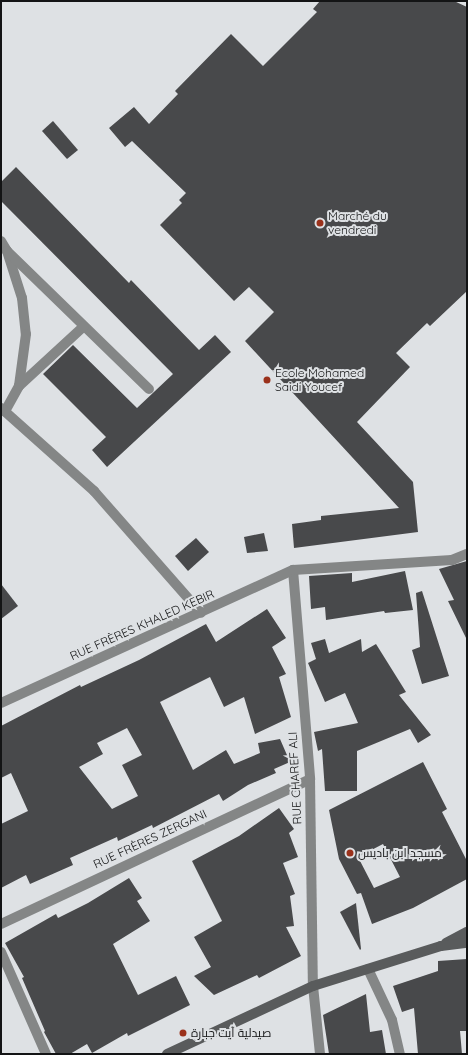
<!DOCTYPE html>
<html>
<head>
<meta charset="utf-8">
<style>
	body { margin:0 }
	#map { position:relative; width:468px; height:1055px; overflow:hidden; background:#dee1e4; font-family:Quicksand,Cairo,sans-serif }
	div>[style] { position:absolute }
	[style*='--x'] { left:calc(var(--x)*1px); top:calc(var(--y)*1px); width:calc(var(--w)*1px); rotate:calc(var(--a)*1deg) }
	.building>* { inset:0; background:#48494b }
	.minor>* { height:10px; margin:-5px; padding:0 5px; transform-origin:5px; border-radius:5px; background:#848686 }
	.secondary>* { height:10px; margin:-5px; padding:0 5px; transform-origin:5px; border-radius:5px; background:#595b5c }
	.dots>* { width:11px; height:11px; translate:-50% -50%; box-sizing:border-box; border:2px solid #dee1e4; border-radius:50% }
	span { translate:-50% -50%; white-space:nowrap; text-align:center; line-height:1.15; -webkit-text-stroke:4px #dee1e4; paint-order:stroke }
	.poi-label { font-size:12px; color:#131415 }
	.left { translate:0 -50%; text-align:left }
	.street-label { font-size:12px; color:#131415 }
	.frame { position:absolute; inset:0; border:2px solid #131415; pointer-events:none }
</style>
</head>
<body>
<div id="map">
	<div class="building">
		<div style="clip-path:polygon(320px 1px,454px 1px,467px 7px,467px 291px,430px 326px,427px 323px,396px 353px,410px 367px,357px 422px,413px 482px,418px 532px,294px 548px,292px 524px,321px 520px,321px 516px,399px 508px,245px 341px,274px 312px,249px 287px,234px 301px,160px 225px,182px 203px,179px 200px,186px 193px,132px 141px,125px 147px,109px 128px,134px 107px,149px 124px,178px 94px,175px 91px,231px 34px,263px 66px,317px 12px,313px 9px)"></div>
		<div style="clip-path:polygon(53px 121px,78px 150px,67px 159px,42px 131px)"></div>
		<div style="clip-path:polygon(16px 167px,129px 283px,131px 280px,199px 350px,215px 335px,231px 352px,107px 467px,92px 450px,106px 437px,43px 374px,73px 345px,137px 408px,173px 374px,1px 201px,1px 182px)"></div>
		<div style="clip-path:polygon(264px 533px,268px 551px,247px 553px,244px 537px)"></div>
		<div style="clip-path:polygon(196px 538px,209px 552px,188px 571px,175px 556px)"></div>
		<div style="clip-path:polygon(467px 561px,467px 640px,448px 601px,454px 600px,439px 569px)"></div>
		<div style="clip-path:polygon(405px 571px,413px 610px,385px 613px,384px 611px,326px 620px,325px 607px,311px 609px,309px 576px,352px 573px,352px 582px)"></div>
		<div style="clip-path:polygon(1px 584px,18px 606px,1px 619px)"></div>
		<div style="clip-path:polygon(422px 591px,449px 676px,422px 684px,412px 650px,420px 647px,416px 593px)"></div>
		<div style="clip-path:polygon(evenodd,267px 609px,286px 638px,272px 647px,286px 674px,279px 677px,291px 717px,255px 734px,244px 697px,224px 707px,210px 677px,160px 702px,193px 770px,226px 750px,234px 764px,260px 753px,258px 743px,280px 739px,290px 762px,274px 769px,276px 773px,248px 785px,223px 801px,219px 794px,153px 828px,152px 825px,118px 841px,117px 837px,70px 858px,73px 865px,30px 884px,26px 875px,1px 888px,1px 824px,28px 811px,11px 773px,1px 778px,1px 726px,80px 685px,81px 687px,139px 660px,206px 624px,216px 642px,267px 609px,127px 728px,142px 755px,122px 765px,138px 796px,112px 809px,79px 767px,103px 754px,97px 743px,127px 728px)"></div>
		<div style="clip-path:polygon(325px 639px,329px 653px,361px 639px,362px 652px,376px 644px,406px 692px,399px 695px,431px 735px,418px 743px,410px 729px,357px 751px,357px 791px,325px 791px,322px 749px,318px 751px,314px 732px,358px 723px,345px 693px,325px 702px,308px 663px,316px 659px,311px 643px)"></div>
		<div style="clip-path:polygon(evenodd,423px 762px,447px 809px,442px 812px,467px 861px,467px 879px,413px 908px,372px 924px,361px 893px,357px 894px,339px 859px,329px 810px,423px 762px,383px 844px,400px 877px,374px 888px,358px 857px,383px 844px)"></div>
		<div style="clip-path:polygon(279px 808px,294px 829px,289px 833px,298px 857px,283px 863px,295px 894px,290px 896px,294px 926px,286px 927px,301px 956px,259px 978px,257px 975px,214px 995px,194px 976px,211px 967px,194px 937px,222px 921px,192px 861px,239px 836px)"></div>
		<div style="clip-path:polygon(129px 878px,142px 898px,137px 901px,150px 921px,113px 944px,138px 995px,176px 976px,190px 1005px,128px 1036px,127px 1033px,92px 1053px,87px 1044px,70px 1054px,56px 1054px,44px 1032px,45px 1031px,22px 978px,24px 977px,5px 943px,56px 914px,58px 918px,88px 903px)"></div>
		<div style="clip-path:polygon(356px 903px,361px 949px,360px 950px,340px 912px)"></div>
		<div style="clip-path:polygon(467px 959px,467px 1031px,460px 1031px,462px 1054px,418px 1054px,414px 1008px,402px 1012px,393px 986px,438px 971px,438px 961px)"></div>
		<div style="clip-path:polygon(366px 994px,370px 1032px,382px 1030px,386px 1054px,329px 1054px,323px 1015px)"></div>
	</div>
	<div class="minor">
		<div style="--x:1;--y:241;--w:12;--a:59"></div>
		<div style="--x:7;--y:251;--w:49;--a:72.3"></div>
		<div style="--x:22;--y:298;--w:36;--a:84"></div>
		<div style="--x:26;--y:334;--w:52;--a:97.7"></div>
		<div style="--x:19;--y:386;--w:29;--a:119"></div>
		<div style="--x:7;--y:251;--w:198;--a:44.2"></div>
		<div style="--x:19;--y:386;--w:88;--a:-42.7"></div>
		<div style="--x:1;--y:408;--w:125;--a:41.7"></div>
		<div style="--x:94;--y:491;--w:162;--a:48.7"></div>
		<div style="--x:293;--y:570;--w:210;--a:85.3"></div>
		<div style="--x:310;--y:779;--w:207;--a:89.2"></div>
		<div style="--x:313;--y:986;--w:68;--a:84.1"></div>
		<div style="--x:1;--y:703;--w:321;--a:-24.5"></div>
		<div style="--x:293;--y:570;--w:159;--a:-3.6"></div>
		<div style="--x:452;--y:560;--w:16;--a:-22"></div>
		<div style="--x:1;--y:924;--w:341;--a:-25.1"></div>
		<div style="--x:1;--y:952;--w:111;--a:66.2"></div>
		<div style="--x:368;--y:969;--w:56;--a:64.8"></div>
		<div style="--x:392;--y:1020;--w:35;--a:77"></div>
	</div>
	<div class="secondary">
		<div style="--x:446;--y:943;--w:24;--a:-28"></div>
		<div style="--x:167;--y:1054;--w:161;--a:-25"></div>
		<div style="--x:313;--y:986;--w:134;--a:-17.4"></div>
		<div style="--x:441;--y:946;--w:26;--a:-7"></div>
	</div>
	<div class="dots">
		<div style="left:320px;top:223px;background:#9a311b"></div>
		<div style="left:267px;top:380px;background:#9a311b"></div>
		<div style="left:350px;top:853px;background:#9a311b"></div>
		<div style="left:183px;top:1033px;background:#9a311b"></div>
	</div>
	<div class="poi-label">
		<span class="left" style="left:328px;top:223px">Marché du<br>vendredi</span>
		<span class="left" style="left:275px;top:380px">Ecole Mohamed<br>Saidi Youcef</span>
		<span class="left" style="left:358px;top:853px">مسجد ابن باديس</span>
		<span class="left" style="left:191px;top:1033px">صيدلية آيت جبارة</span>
	</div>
	<div class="street-label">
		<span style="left:142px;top:625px;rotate:-24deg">RUE FRÈRES KHALED KEBIR</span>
		<span style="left:295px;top:778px;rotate:-93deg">RUE CHAREF ALI</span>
		<span style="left:150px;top:839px;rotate:-25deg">RUE FRÈRES ZERGANI</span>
	</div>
	<div class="frame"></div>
</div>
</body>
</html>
